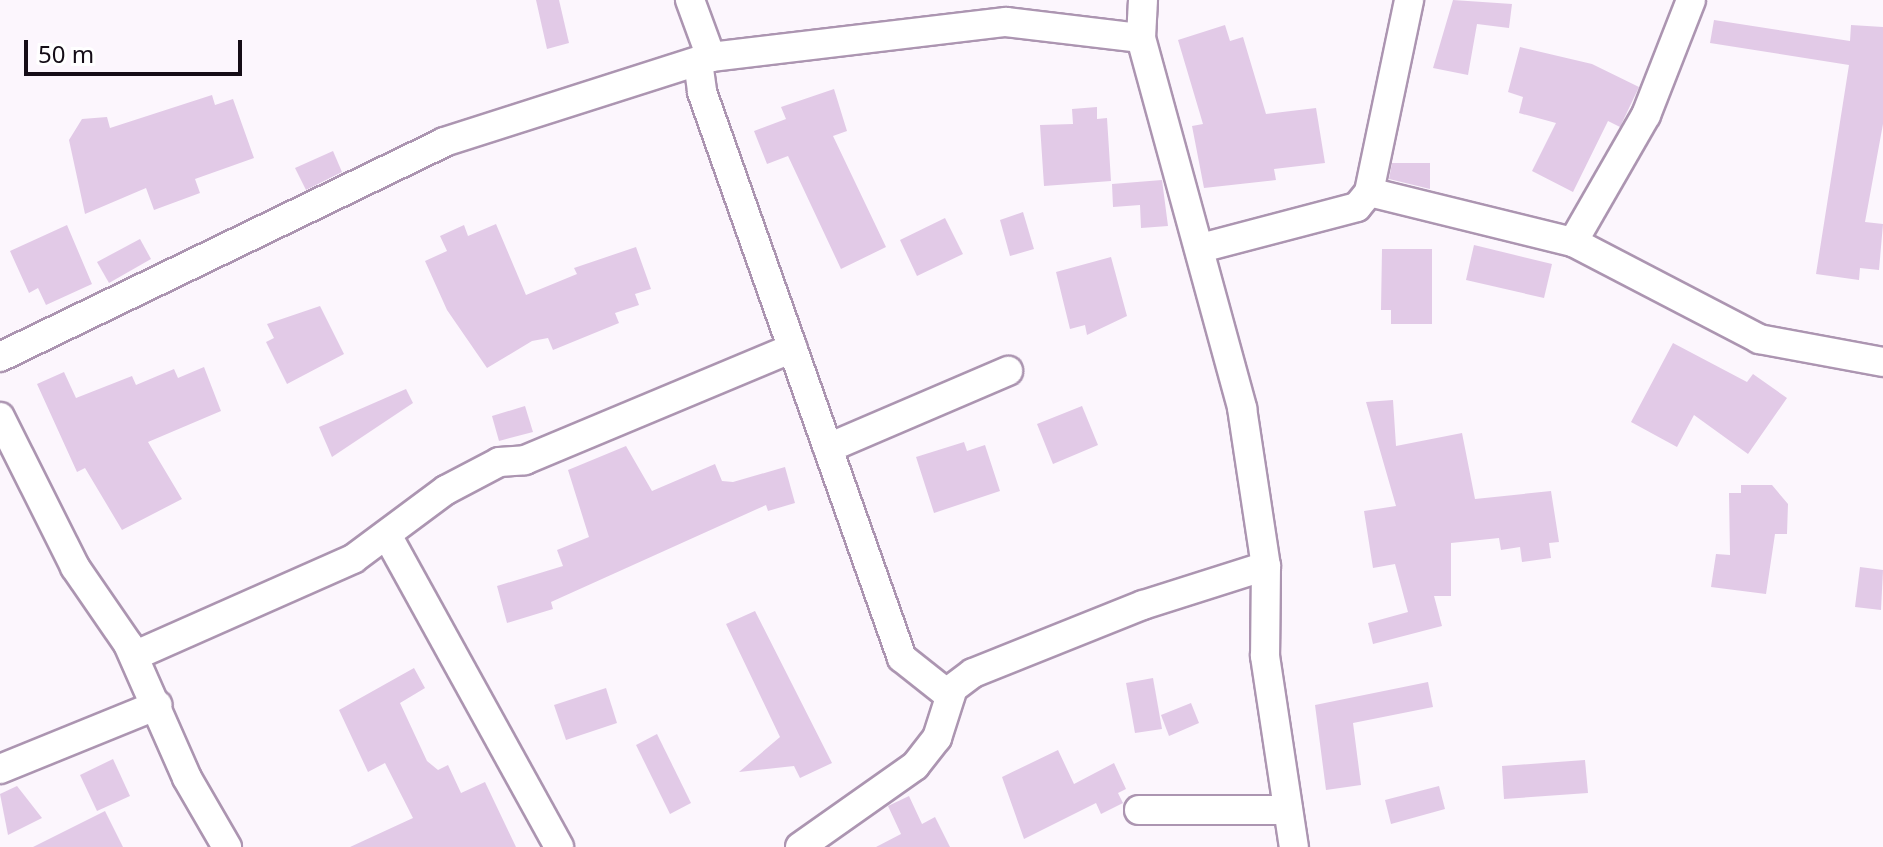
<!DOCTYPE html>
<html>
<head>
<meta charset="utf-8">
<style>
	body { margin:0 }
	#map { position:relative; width:1883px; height:847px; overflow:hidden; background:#fcf6fd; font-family:"Noto Sans",sans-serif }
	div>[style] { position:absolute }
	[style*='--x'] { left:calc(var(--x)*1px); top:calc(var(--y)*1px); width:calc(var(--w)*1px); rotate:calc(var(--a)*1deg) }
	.building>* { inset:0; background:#e2cae7 }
	.roads { filter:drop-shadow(2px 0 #ac95b1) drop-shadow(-2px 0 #ac95b1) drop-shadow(0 2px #ac95b1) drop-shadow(0 -2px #ac95b1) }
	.minor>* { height:28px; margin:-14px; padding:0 14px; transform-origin:14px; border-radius:14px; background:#fff }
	span { translate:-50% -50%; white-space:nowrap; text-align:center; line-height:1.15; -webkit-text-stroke:7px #fff; paint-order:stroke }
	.scale { position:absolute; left:24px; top:40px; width:218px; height:36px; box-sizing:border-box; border:4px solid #150d17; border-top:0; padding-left:10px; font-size:24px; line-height:28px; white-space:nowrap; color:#150d17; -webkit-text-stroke:6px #fff; paint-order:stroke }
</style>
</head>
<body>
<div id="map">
	<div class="building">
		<div style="clip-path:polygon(536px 0,559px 0,569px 43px,547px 49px)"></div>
		<div style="clip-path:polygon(1453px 0,1512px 4px,1509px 28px,1477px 24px,1468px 75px,1433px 68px)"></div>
		<div style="clip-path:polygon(1714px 20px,1850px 41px,1851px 25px,1883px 27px,1883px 124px,1865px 222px,1883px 224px,1879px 270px,1860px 268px,1859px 280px,1816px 274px,1849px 65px,1710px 43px)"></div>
		<div style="clip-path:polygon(1225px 25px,1230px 41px,1243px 37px,1266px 114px,1316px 108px,1325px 163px,1274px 169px,1276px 180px,1204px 188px,1192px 126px,1203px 124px,1178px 40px)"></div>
		<div style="clip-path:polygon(1520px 47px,1592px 64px,1639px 87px,1620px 127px,1608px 121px,1573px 192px,1532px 171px,1556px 123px,1519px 113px,1523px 97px,1508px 92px)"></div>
		<div style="clip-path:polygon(834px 89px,847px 131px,833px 136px,886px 247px,841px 269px,788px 156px,767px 164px,754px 131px,786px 119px,781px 107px)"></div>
		<div style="clip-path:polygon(212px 95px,215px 105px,233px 99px,254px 158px,195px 179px,200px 193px,154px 210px,146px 188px,85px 214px,69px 140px,82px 119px,107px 117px,110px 128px)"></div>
		<div style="clip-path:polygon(1097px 107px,1097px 119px,1107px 118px,1111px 181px,1044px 186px,1040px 125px,1073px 124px,1072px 109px)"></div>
		<div style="clip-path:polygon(333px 151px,342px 172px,306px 190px,295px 168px)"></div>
		<div style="clip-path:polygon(1392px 163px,1430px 163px,1430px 189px,1389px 179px)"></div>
		<div style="clip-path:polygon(1162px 180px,1168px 226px,1141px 228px,1140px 205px,1113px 207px,1112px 184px)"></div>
		<div style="clip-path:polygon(1023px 212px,1034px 249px,1010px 256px,1000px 220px)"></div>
		<div style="clip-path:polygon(945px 218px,963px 254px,917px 276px,900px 240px)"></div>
		<div style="clip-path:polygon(496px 224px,526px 295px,577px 274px,574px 268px,636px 247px,651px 289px,635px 294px,639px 305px,615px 313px,619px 323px,553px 350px,548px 338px,532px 341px,487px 368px,447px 310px,425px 261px,447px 251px,440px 236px,464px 225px,468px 236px)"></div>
		<div style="clip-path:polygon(67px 225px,92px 284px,46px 305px,38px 288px,29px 293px,10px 251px)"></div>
		<div style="clip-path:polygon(140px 239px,151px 259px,109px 283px,97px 262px)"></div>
		<div style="clip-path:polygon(1474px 245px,1552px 264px,1544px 298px,1466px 280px)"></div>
		<div style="clip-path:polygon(1382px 249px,1432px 249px,1432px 324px,1391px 324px,1391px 310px,1381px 310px)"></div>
		<div style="clip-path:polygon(1111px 257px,1127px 316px,1087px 335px,1085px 325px,1070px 329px,1056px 272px)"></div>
		<div style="clip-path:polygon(320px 306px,344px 354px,287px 384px,266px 342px,274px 338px,267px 324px)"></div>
		<div style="clip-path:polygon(1673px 343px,1747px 382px,1753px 374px,1787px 398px,1748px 454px,1694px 415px,1677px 447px,1631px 422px)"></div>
		<div style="clip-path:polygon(204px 367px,221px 411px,148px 442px,182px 499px,122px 530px,85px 468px,77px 472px,37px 384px,64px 372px,76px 398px,132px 376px,136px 385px,174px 369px,178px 378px)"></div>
		<div style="clip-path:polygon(406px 389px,413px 403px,332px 457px,319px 427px)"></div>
		<div style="clip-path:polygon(1393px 400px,1396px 446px,1462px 433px,1475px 499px,1551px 491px,1559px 542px,1549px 543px,1551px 558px,1522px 562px,1520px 547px,1501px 550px,1499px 538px,1451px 543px,1451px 596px,1434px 596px,1442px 626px,1373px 644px,1368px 623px,1408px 612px,1395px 564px,1373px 568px,1364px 511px,1396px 506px,1366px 402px)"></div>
		<div style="clip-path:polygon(525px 406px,533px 432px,499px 441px,492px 416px)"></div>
		<div style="clip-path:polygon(1082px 406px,1098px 445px,1053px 464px,1037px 424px)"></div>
		<div style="clip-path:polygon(964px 442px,967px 451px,985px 445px,1000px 491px,934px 513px,916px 457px)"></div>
		<div style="clip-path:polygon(626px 446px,652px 491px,715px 464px,722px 481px,733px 482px,785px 467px,795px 503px,768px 511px,766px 505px,551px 602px,553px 609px,507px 623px,497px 586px,563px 566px,557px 550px,589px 537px,568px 470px)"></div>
		<div style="clip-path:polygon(1741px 485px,1772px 485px,1788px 504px,1787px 534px,1775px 534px,1766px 594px,1711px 587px,1716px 554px,1730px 555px,1729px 493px,1741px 493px)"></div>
		<div style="clip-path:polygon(1860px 567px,1883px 570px,1881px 610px,1855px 607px)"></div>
		<div style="clip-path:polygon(755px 611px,832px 763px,800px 778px,794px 766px,739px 772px,780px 737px,726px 624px)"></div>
		<div style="clip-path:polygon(414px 668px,425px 688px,400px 703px,427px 761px,438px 770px,448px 765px,461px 793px,485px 782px,516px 847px,350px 847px,413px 818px,385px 763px,368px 772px,339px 710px)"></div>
		<div style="clip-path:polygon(1153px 678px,1162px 729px,1135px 733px,1126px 683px)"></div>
		<div style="clip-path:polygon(1428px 682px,1433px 707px,1353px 723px,1361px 785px,1326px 790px,1315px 705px)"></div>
		<div style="clip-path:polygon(606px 688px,617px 723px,566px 740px,554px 705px)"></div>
		<div style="clip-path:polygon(1191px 703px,1199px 723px,1169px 736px,1161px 715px)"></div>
		<div style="clip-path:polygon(657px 734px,691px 803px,670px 814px,636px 745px)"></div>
		<div style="clip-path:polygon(1058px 750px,1074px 784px,1114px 763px,1126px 789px,1118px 793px,1123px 803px,1101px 814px,1096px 803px,1024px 839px,1002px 777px)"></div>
		<div style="clip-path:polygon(113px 759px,130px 796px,97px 811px,80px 775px)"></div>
		<div style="clip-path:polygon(1585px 760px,1588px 793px,1504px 799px,1502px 766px)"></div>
		<div style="clip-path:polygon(17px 786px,42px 818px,8px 835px,0 794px)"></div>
		<div style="clip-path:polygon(1439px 786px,1445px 809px,1391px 824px,1385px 800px)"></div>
		<div style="clip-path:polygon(909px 796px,922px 824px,935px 817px,950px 847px,876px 847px,901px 834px,888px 806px)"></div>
		<div style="clip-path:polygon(105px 811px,123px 847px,33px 847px)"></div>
	</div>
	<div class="roads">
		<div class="minor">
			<div style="--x:690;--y:0;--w:61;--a:69.8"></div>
			<div style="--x:1141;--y:38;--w:38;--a:-87"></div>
			<div style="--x:698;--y:62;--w:30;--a:82"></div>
			<div style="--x:702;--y:92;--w:600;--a:70.54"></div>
			<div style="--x:902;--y:658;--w:61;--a:38.4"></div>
			<div style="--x:1369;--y:192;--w:210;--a:13.8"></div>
			<div style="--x:1573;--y:242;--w:210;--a:27.5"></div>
			<div style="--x:1759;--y:339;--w:126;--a:10.5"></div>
			<div style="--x:1573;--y:242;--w:146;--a:-60.1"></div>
			<div style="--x:1646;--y:115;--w:123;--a:-68.6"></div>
			<div style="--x:1201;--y:248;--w:161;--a:-14.7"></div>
			<div style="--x:1357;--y:207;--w:19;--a:-51"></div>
			<div style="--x:1369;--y:192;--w:196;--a:-78.2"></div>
			<div style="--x:0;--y:357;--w:493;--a:-25.8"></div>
			<div style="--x:444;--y:142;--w:280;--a:-17.7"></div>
			<div style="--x:711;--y:57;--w:297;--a:-6.8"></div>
			<div style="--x:1006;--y:22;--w:136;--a:6.8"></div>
			<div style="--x:1141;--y:38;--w:384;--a:74.7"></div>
			<div style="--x:1242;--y:408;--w:160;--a:81.4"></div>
			<div style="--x:1266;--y:566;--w:90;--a:90.6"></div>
			<div style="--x:1265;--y:656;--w:193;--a:81.4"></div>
			<div style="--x:0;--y:417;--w:168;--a:63.4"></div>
			<div style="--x:75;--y:567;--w:93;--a:55.5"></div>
			<div style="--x:128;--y:644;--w:146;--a:66.2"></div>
			<div style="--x:187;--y:778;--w:80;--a:59.9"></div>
			<div style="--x:828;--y:448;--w:196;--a:-23.2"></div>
			<div style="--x:387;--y:535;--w:356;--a:61.1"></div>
			<div style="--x:134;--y:656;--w:240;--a:-23.9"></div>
			<div style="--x:353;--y:559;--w:116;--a:-36.6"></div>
			<div style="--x:446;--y:490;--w:60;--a:-27.8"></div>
			<div style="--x:499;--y:462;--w:26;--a:-4"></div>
			<div style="--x:525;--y:460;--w:290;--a:-22.7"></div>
			<div style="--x:0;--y:769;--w:170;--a:-22.1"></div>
			<div style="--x:1139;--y:810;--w:149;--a:0"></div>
			<div style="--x:800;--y:847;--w:141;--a:-35.2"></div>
			<div style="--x:915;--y:766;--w:36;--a:-52"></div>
			<div style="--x:937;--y:738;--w:52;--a:-72.3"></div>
			<div style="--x:953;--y:688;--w:25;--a:-37"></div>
			<div style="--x:973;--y:673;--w:183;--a:-21.8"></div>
			<div style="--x:1143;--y:605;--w:129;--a:-17.6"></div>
		</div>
	</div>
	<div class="scale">50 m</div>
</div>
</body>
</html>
